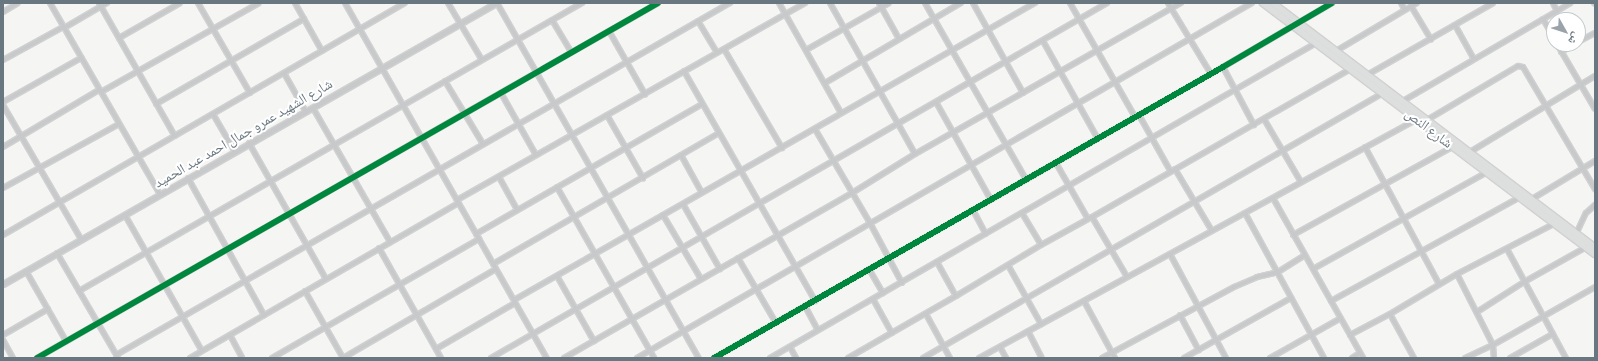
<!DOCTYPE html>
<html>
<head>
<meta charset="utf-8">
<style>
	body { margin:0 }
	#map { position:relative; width:1598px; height:361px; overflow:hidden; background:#f5f5f4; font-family:Barlow,"Noto Naskh Arabic",sans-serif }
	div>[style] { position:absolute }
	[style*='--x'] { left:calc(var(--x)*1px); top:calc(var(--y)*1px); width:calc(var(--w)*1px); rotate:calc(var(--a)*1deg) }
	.roads { filter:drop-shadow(1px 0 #d1d1d1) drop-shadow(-1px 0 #d1d1d1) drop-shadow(0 1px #d1d1d1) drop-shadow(0 -1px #d1d1d1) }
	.minor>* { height:4px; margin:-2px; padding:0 2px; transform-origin:2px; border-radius:2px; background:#c7c9ca }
	.tertiary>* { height:5px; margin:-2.5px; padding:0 2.5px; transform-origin:2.5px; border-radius:2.5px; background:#c7c9ca }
	.secondary>* { height:5.5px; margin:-2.75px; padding:0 2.75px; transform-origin:2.75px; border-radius:2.75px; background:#dddede }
	.cycleway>* { height:6px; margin:-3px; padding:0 3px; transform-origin:3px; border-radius:3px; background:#00873e }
	span { translate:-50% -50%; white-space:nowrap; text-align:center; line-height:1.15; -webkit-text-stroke:4px #fff; paint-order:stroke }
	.street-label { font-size:14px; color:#697780 }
	.frame { position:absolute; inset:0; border:4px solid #697780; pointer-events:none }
	.north { position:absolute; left:1546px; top:12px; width:40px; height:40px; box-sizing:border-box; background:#fff; border:1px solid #c3c9cc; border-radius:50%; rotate:129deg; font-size:11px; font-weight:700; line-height:16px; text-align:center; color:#697780 }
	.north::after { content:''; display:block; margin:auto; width:14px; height:18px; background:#9aa3a9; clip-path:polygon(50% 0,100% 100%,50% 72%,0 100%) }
</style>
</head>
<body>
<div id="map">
	<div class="roads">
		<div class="minor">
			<div style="--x:50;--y:3;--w:220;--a:60.1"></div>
			<div style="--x:99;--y:3;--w:153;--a:60.3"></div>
			<div style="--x:198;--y:3;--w:104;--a:60"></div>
			<div style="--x:295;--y:3;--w:55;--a:60.6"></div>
			<div style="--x:345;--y:3;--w:408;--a:60.4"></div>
			<div style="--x:448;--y:3;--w:66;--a:59.2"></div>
			<div style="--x:497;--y:3;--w:408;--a:60.4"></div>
			<div style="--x:779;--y:3;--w:126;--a:60.6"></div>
			<div style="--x:830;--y:3;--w:173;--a:60.6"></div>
			<div style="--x:879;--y:3;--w:41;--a:60.9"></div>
			<div style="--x:925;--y:3;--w:203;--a:60.2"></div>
			<div style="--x:973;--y:3;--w:103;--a:60.9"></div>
			<div style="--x:1070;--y:3;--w:131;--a:60.3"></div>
			<div style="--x:1168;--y:3;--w:83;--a:58.8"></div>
			<div style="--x:1401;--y:3;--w:8;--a:60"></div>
			<div style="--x:1553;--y:3;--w:9;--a:63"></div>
			<div style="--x:1594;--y:3;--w:1;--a:45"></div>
			<div style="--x:1411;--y:6;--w:39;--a:59"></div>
			<div style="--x:3;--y:12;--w:17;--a:-31"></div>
			<div style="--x:1543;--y:19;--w:22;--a:60"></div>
			<div style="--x:552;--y:20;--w:37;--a:59"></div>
			<div style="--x:698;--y:21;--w:37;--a:59"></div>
			<div style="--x:1455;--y:25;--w:39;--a:61"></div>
			<div style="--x:64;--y:28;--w:50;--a:-30.2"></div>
			<div style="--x:609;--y:31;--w:73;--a:60.3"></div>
			<div style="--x:119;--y:38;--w:70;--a:-29.8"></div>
			<div style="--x:1043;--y:41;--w:112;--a:60.7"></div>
			<div style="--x:1578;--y:42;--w:19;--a:-28"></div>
			<div style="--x:1557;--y:44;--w:75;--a:59.7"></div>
			<div style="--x:724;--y:49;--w:115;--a:59.6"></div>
			<div style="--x:806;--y:50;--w:95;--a:-29.5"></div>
			<div style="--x:1336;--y:51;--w:94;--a:-30.7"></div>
			<div style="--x:1561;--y:52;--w:16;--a:-30"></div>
			<div style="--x:3;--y:60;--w:68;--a:-28.8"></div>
			<div style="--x:1223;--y:67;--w:66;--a:61.9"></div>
			<div style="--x:684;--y:71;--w:265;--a:60.3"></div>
			<div style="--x:284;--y:73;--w:45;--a:60.6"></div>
			<div style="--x:1367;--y:75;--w:145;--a:-29.7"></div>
			<div style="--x:445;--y:81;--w:74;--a:58.9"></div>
			<div style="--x:825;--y:83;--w:158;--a:-30.5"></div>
			<div style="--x:101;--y:92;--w:181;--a:-29.4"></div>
			<div style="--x:501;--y:93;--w:71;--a:60.6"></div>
			<div style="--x:1403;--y:101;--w:194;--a:-30.3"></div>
			<div style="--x:3;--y:102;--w:90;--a:-29.4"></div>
			<div style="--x:936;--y:102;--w:112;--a:60.7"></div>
			<div style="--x:156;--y:104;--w:171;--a:-29.9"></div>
			<div style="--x:3;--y:105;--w:155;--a:59.8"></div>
			<div style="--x:313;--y:108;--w:155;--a:60.1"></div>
			<div style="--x:213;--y:114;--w:44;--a:59.9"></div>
			<div style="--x:607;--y:115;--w:73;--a:60.3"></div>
			<div style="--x:1139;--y:115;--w:65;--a:60.7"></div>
			<div style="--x:1264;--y:119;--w:73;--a:59.6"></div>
			<div style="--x:1427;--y:120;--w:106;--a:-30.7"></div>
			<div style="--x:1518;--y:66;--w:5;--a:11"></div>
			<div style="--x:1523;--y:67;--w:142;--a:59.5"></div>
			<div style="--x:815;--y:129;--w:109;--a:59.7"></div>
			<div style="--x:870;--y:223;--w:68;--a:61.9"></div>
			<div style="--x:249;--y:143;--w:156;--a:60.5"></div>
			<div style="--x:3;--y:147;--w:112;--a:-30.7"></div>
			<div style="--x:1365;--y:147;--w:156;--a:61.6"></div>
			<div style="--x:681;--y:155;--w:43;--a:61.1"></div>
			<div style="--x:1465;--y:155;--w:152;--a:-31.3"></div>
			<div style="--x:1056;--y:163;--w:64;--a:60.3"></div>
			<div style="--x:1175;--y:169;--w:72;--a:59.2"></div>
			<div style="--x:499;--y:177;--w:38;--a:61"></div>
			<div style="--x:188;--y:178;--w:157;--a:61"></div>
			<div style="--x:557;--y:187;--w:197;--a:60.4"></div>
			<div style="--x:3;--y:188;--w:132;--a:-28.9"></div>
			<div style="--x:1273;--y:198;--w:184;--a:60.6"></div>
			<div style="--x:1532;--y:199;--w:74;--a:-31.1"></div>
			<div style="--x:457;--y:200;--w:400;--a:-29.5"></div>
			<div style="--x:683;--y:204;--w:75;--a:60.4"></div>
			<div style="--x:973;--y:210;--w:27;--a:62"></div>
			<div style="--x:1022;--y:213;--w:37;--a:59"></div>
			<div style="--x:1245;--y:213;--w:165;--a:61.4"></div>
			<div style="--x:125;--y:215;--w:156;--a:60.5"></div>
			<div style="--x:663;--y:215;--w:74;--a:59.3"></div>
			<div style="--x:1092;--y:217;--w:69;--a:59.7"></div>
			<div style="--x:1577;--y:232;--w:21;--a:-65"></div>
			<div style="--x:1586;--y:213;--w:12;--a:-42"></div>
			<div style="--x:476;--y:234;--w:261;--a:-29.9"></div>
			<div style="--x:3;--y:235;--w:464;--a:-30"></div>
			<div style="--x:1293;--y:235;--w:184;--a:-28.9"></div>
			<div style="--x:379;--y:248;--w:126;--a:60.6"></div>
			<div style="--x:1507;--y:249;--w:124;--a:61.6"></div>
			<div style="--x:57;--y:253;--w:121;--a:59.8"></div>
			<div style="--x:1170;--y:254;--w:118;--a:61.7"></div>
			<div style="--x:738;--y:258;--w:75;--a:59.7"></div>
			<div style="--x:937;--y:262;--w:39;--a:61"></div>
			<div style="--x:493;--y:264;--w:261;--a:-30.1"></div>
			<div style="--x:1008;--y:265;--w:68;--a:60.8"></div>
			<div style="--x:869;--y:269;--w:28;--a:60"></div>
			<div style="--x:1313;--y:269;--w:199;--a:-29.1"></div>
			<div style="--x:26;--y:271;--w:81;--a:60.3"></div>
			<div style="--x:1457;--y:274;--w:80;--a:63.1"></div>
			<div style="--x:1493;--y:345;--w:13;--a:86"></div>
			<div style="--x:557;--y:276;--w:75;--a:60.4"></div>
			<div style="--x:79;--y:291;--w:580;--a:-29.79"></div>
			<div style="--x:305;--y:291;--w:77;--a:60.4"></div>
			<div style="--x:873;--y:299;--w:39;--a:61"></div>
			<div style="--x:514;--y:300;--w:600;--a:-29.69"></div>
			<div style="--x:1084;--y:301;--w:65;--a:61.5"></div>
			<div style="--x:1331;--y:301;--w:216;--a:-28.8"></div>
			<div style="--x:805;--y:306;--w:27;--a:62"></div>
			<div style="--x:1477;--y:312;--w:56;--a:-32.6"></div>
			<div style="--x:1524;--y:282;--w:71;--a:-29.4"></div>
			<div style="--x:926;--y:314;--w:50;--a:61.4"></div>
			<div style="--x:1390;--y:314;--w:50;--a:61.4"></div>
			<div style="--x:1180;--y:315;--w:40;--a:62"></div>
			<div style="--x:1028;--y:331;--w:30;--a:63"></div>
			<div style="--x:3;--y:335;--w:52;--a:-30"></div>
			<div style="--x:230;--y:335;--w:26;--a:62"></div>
			<div style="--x:1350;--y:335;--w:45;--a:-27.7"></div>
			<div style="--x:1390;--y:314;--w:78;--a:-30.8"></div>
			<div style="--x:1457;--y:274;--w:111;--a:-27.3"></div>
			<div style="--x:3;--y:340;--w:21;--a:61"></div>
			<div style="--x:790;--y:347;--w:13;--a:61"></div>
			<div style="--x:1000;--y:347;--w:13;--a:61"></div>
			<div style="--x:436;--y:349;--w:91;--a:-30.2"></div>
			<div style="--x:116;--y:355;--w:708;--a:-29.83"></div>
			<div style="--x:37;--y:358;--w:715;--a:-29.75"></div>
			<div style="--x:190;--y:358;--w:310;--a:-30"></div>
			<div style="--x:272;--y:358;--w:239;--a:-29.9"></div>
			<div style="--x:343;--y:358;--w:177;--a:-30.2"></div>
			<div style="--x:491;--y:358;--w:711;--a:-29.95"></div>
			<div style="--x:564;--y:358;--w:332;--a:-29.8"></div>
			<div style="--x:852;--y:193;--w:74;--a:-31.8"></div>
			<div style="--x:915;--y:154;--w:306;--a:-29.6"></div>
			<div style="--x:637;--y:358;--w:710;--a:-30"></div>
			<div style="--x:714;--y:358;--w:586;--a:-29.76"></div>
			<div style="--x:1223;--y:67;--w:126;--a:-30.4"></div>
			<div style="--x:770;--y:358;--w:630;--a:-29.98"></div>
			<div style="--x:848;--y:358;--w:125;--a:-29.9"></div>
			<div style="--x:956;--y:296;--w:99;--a:-31"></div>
			<div style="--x:1041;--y:245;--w:58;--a:-28.8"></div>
			<div style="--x:1092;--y:217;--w:297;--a:-29.8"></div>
			<div style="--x:923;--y:358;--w:531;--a:-29.95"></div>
			<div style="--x:979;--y:358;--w:500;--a:-28.6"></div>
			<div style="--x:1102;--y:358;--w:150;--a:-28.3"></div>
			<div style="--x:1234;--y:287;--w:25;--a:-23"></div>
			<div style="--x:1257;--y:277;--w:22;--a:-13"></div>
			<div style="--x:1278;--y:272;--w:32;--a:-32"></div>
			<div style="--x:1184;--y:358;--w:123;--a:-29.3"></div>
			<div style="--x:1270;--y:358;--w:81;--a:-29.4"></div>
			<div style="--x:1352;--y:358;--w:9;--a:-32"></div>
			<div style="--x:1465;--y:358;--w:31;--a:-25"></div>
			<div style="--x:1493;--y:345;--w:117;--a:-29.6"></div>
			<div style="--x:1510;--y:358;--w:49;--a:-29.2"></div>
		</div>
		<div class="tertiary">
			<div style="--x:3;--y:284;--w:567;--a:-29.68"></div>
		</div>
		<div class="secondary">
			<div style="--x:1263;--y:3;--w:416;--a:37.1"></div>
			<div style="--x:1273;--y:3;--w:404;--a:37.2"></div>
		</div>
	</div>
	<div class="cycleway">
		<div style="--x:37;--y:358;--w:715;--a:-29.75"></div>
		<div style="--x:714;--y:358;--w:586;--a:-29.76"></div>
		<div style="--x:1223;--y:67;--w:126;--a:-30.4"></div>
	</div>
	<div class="street-label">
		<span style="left:1429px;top:128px;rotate:37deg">شارع النص</span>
		<span style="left:243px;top:133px;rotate:-30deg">شارع الشهيد عمرو جمال احمد عبد الحميد</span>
	</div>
	<div class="frame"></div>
	<div class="north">ش</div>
</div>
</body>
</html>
